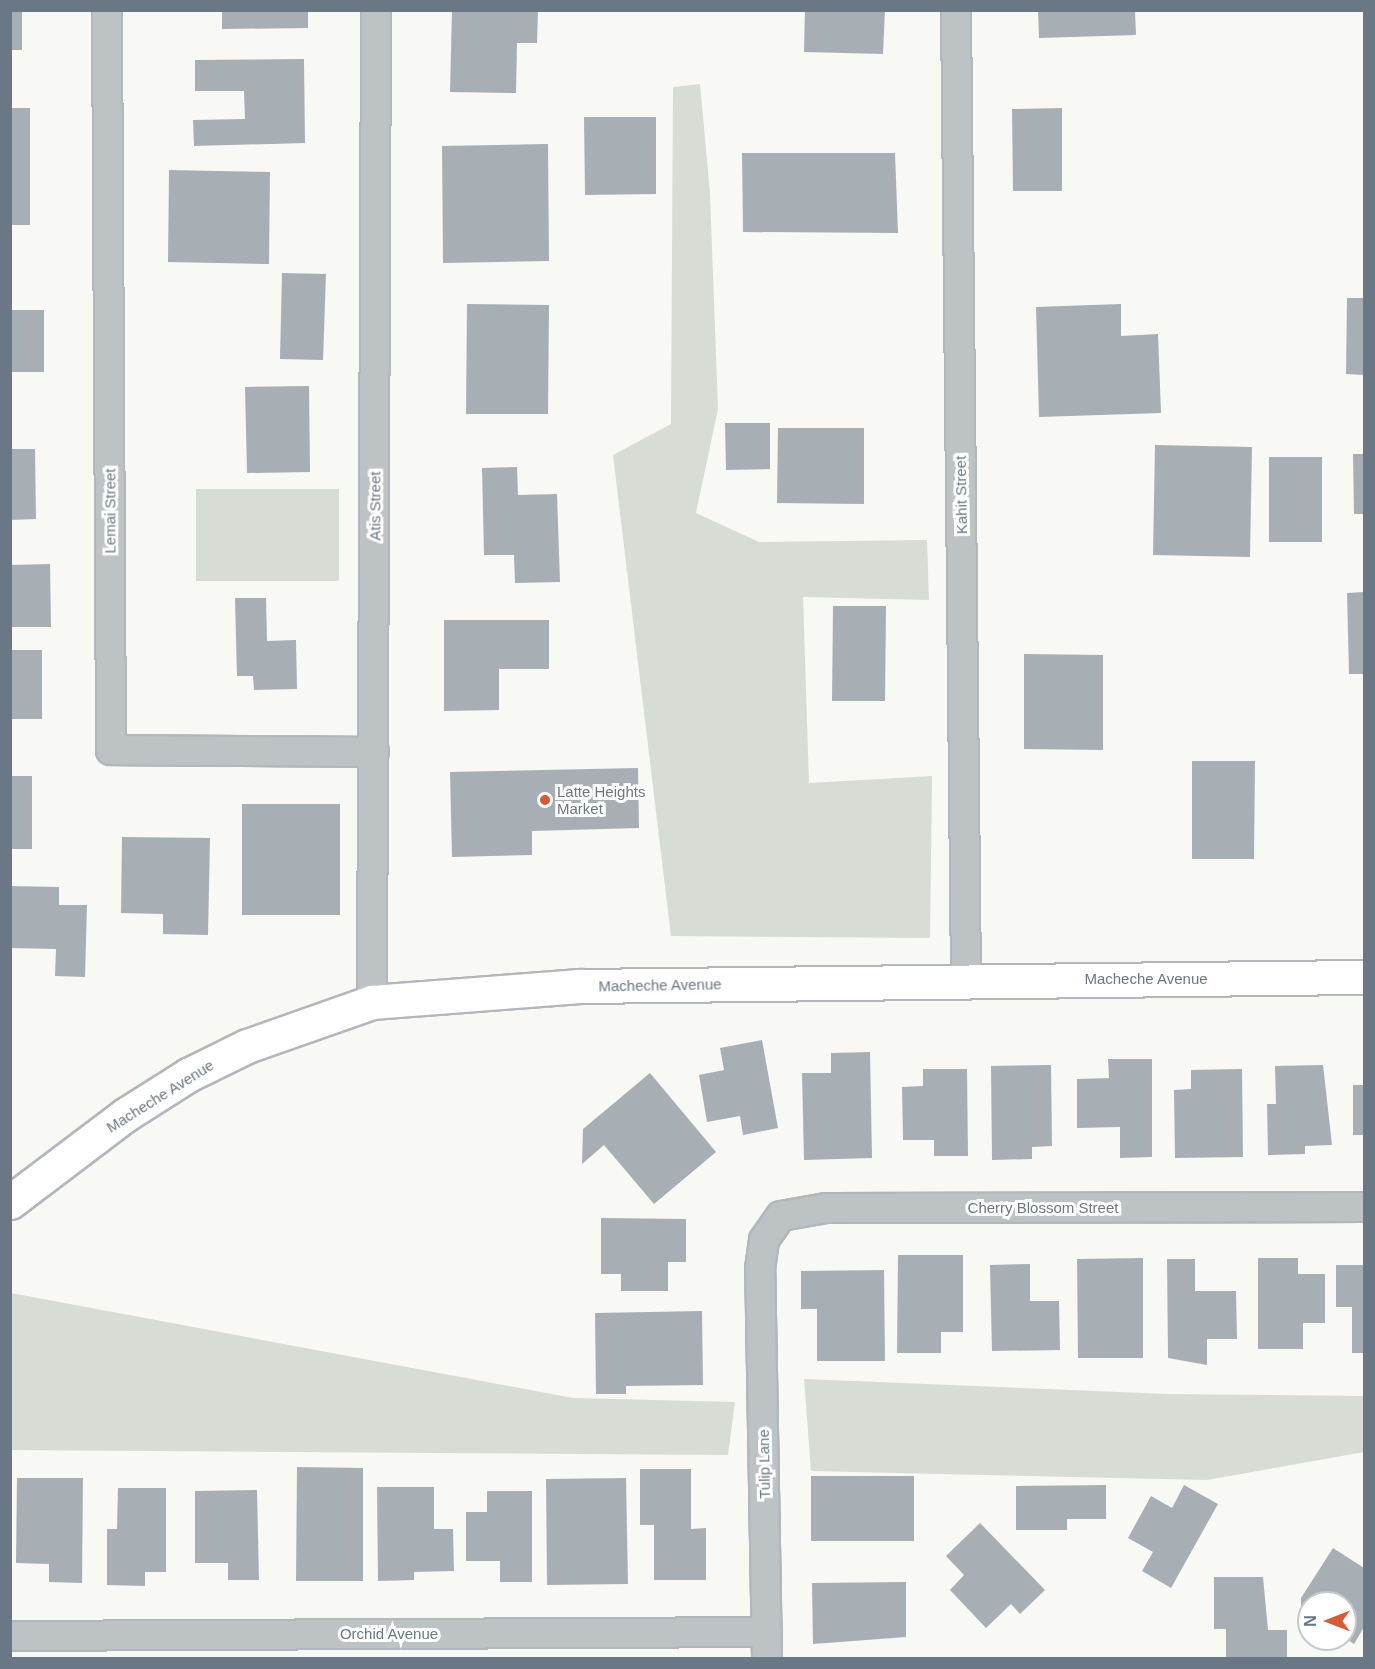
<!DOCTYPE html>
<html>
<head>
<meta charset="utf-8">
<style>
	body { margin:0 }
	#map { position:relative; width:1375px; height:1669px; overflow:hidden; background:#f8f8f5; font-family:Helvetica,sans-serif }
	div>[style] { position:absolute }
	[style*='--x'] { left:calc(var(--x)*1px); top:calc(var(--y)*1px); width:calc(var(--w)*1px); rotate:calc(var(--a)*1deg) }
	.green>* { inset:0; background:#d7dcd5 }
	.building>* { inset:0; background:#a7afb4 }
	.roads { filter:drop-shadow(2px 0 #b2b7bc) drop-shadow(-2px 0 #b2b7bc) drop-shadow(0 2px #b2b7bc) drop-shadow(0 -2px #b2b7bc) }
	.street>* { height:28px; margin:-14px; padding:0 14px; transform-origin:14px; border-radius:14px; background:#bdc2c5 }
	.secondary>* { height:33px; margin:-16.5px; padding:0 16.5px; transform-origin:16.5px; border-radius:16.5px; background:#fff }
	.dots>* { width:16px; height:16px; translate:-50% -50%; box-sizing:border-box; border:3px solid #fff; border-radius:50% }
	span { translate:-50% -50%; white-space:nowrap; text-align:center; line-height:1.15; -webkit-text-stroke:6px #fff; paint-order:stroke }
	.street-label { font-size:15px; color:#697884 }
	.poi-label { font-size:15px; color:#697884 }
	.left { translate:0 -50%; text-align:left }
	.frame { position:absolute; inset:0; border:12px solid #697884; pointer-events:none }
	.north { position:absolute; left:1297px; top:1591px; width:60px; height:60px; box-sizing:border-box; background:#fff; border:2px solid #c3c9ce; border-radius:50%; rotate:270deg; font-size:16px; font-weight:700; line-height:24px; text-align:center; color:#697884 }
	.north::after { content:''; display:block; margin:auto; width:21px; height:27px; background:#d85b35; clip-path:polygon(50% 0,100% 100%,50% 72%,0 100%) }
</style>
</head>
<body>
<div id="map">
	<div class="green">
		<div style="clip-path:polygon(700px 84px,710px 193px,718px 409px,696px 513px,759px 542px,927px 540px,929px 600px,803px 597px,809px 783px,932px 776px,930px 938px,671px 936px,613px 455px,671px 424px,673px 87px)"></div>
		<div style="clip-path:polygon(196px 489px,339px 489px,339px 581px,196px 581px)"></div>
		<div style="clip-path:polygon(11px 1293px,573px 1398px,735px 1402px,728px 1455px,11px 1450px)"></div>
		<div style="clip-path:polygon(804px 1379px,1167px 1394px,1364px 1396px,1364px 1452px,1207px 1480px,811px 1471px)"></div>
	</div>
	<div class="building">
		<div style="clip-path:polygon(10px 10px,22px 10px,22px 50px,10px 50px)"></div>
		<div style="clip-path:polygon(222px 10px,308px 10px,308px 28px,222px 29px)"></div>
		<div style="clip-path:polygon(452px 10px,538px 10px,537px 43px,517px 43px,516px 93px,450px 92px)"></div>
		<div style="clip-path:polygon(805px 10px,885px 10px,883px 54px,804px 52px)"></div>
		<div style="clip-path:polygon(1038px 10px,1135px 10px,1136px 35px,1039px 38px)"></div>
		<div style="clip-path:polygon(304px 59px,305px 143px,194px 146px,193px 120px,245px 119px,244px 91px,195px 91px,195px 60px)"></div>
		<div style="clip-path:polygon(10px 108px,30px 108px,30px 225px,10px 225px)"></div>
		<div style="clip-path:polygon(1062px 108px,1062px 191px,1013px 191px,1012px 109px)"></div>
		<div style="clip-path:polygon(584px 117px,656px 117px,656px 194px,585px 195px)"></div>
		<div style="clip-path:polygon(548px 144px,549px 261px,443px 263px,442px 146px)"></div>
		<div style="clip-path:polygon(742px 153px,895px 153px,898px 233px,743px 232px)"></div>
		<div style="clip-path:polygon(169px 170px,270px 172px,269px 264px,168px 262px)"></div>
		<div style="clip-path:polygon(282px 273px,326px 274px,323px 360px,280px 359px)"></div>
		<div style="clip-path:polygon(1347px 298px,1364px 298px,1364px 375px,1346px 374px)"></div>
		<div style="clip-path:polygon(467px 304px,549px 305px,548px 414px,466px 414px)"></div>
		<div style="clip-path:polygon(1121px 304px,1121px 336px,1158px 334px,1161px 413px,1039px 417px,1036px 307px)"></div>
		<div style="clip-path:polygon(10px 310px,44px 310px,44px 372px,10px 372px)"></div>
		<div style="clip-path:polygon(309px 386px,310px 472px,247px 473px,245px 387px)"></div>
		<div style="clip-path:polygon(725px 423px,770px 423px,770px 469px,726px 470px)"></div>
		<div style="clip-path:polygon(778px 428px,864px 428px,864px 504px,777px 503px)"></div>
		<div style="clip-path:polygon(1155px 445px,1252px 447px,1250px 557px,1153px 555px)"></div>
		<div style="clip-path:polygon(10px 449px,35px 449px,36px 519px,10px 520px)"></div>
		<div style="clip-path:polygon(1353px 454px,1364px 454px,1364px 514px,1354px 514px)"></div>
		<div style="clip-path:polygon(1269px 457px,1322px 457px,1322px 542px,1269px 542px)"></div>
		<div style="clip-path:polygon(517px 467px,518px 495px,557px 494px,560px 582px,515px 583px,514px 555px,484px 555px,482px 468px)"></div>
		<div style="clip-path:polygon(50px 564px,51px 627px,10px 627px,10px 565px)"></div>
		<div style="clip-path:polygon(1364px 592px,1364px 674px,1349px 674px,1347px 593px)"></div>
		<div style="clip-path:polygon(235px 598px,266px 598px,267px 641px,296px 640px,297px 689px,254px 690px,253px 676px,237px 676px)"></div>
		<div style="clip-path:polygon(833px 606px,886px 606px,885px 701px,832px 701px)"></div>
		<div style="clip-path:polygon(444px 620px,549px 620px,549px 669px,499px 669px,499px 710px,444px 711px)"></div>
		<div style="clip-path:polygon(10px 650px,42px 650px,42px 719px,10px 719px)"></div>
		<div style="clip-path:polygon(1024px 654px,1103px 655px,1103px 750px,1024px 749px)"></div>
		<div style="clip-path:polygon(1192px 761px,1255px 761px,1254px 859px,1192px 859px)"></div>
		<div style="clip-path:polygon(638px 768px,639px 828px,532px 831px,532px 855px,452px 857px,450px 772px)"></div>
		<div style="clip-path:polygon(10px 776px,32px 776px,32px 849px,10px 849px)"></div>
		<div style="clip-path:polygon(242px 804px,340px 804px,340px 915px,242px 915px)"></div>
		<div style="clip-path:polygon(122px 837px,210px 838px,208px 935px,163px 934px,163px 914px,121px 913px)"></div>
		<div style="clip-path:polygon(10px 886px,59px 887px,59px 905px,87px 905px,85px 977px,55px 976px,56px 949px,10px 948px)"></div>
		<div style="clip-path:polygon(762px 1040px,778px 1128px,743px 1135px,740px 1116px,707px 1122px,699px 1075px,724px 1070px,720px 1048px)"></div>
		<div style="clip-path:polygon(870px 1052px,872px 1158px,804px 1160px,802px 1073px,831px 1073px,831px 1053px)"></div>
		<div style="clip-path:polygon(1108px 1059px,1152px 1059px,1152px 1157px,1120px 1158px,1120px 1127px,1077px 1128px,1077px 1079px,1109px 1078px)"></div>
		<div style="clip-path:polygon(1051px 1065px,1052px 1146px,1032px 1147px,1032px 1159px,992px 1160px,991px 1066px)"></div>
		<div style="clip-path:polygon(1323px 1065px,1332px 1145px,1305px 1146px,1305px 1154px,1268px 1155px,1267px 1104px,1276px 1104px,1275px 1066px)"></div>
		<div style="clip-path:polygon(923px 1069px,967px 1069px,968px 1156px,934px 1156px,934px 1140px,903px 1140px,902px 1087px,923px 1086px)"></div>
		<div style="clip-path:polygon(1242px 1069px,1243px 1157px,1175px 1158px,1174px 1090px,1191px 1089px,1191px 1070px)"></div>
		<div style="clip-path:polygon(650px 1073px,716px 1152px,654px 1204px,604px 1145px,582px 1164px,583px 1129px)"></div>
		<div style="clip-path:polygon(1353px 1085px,1364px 1085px,1364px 1135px,1353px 1135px)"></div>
		<div style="clip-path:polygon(601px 1218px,686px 1219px,686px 1262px,668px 1262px,668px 1291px,621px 1291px,621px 1274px,601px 1274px)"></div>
		<div style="clip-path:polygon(898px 1255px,963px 1255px,963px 1332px,941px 1332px,941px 1353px,897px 1353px)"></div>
		<div style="clip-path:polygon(1143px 1258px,1143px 1358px,1078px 1358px,1077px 1259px)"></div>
		<div style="clip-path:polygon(1258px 1258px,1298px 1258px,1298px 1274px,1325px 1274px,1325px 1323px,1303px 1323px,1303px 1349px,1258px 1349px)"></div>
		<div style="clip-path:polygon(1167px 1259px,1195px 1259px,1195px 1291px,1236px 1291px,1237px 1339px,1207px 1339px,1207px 1365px,1168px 1358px)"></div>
		<div style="clip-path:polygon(1030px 1264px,1030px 1301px,1059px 1301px,1060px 1350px,992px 1351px,990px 1265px)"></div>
		<div style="clip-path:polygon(1336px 1265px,1364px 1265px,1364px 1353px,1352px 1353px,1352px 1307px,1336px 1307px)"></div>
		<div style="clip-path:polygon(884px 1270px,885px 1361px,817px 1361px,817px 1309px,801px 1309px,801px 1271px)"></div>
		<div style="clip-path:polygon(702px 1311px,703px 1385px,626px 1386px,626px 1394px,596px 1394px,595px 1313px)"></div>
		<div style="clip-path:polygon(297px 1467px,363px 1468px,363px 1581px,296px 1581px)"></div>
		<div style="clip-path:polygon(640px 1469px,691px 1469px,691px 1529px,706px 1528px,706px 1580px,654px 1580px,654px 1525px,640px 1525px)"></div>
		<div style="clip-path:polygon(811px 1476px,914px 1476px,914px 1541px,811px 1541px)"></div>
		<div style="clip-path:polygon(17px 1478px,83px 1478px,82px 1583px,49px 1582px,49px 1564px,16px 1563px)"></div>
		<div style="clip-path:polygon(626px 1478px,628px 1584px,547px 1585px,546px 1479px)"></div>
		<div style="clip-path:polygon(1106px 1485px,1106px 1519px,1067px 1519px,1067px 1530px,1016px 1530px,1016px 1486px)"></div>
		<div style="clip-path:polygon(1184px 1485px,1218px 1504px,1171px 1588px,1142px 1571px,1153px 1552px,1128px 1538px,1151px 1496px,1172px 1508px)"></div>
		<div style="clip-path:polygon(377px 1487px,434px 1487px,434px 1529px,453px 1529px,454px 1571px,414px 1572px,414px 1580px,378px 1581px)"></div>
		<div style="clip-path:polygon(118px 1488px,166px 1488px,166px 1572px,145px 1572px,145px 1586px,107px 1585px,107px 1529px,117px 1529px)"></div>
		<div style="clip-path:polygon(257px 1490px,259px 1580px,228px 1580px,228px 1563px,195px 1563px,195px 1491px)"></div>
		<div style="clip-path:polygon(487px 1491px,532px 1491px,532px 1582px,500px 1582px,500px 1561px,466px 1561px,466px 1512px,487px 1512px)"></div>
		<div style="clip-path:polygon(980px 1523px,1045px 1590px,1020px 1614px,1011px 1604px,986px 1628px,950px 1590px,964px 1575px,946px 1556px)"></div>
		<div style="clip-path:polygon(1333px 1548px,1364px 1568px,1364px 1627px,1354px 1644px,1345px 1638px,1345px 1603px,1309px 1603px,1309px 1636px,1301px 1631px,1301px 1598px)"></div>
		<div style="clip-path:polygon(1214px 1577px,1263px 1577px,1268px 1630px,1287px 1630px,1287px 1658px,1226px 1658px,1226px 1629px,1214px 1629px)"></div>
		<div style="clip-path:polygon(906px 1582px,906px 1637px,813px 1644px,812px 1583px)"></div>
	</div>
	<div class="roads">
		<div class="street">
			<div style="--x:107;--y:10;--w:740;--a:89.69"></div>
			<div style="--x:111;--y:750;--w:263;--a:0.4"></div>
			<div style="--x:956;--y:10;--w:970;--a:89.41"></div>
			<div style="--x:372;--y:1002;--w:992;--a:-89.77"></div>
			<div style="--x:10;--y:1636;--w:757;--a:-0.3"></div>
			<div style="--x:767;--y:1658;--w:389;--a:-91"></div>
			<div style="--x:760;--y:1269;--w:29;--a:-82"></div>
			<div style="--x:764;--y:1240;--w:29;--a:-55"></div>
			<div style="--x:781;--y:1216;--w:46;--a:-10.1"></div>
			<div style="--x:826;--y:1208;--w:538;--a:-0.11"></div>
		</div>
		<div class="secondary">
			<div style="--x:10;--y:1202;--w:144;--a:-37.1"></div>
			<div style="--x:125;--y:1115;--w:75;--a:-32.4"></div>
			<div style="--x:188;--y:1075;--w:66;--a:-26.2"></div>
			<div style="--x:247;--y:1046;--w:133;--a:-19.4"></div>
			<div style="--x:372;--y:1002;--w:208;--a:-4.4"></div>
			<div style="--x:579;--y:986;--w:785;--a:-0.66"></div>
		</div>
	</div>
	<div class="dots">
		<div style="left:545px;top:800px;background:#d85b35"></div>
	</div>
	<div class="street-label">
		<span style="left:961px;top:495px;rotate:-91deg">Kahit Street</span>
		<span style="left:375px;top:506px;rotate:-90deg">Atis Street</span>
		<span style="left:110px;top:511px;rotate:-90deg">Lemai Street</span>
		<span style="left:1146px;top:979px">Macheche Avenue</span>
		<span style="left:660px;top:985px;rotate:-1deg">Macheche Avenue</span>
		<span style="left:160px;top:1096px;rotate:-32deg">Macheche Avenue</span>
		<span style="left:1043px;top:1208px">Cherry Blossom Street</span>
		<span style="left:764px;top:1464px;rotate:-91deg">Tulip Lane</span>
		<span style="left:389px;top:1634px">Orchid Avenue</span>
	</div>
	<div class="poi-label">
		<span class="left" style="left:557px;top:800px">Latte Heights<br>Market</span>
	</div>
	<div class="frame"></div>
	<div class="north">N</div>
</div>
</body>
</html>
